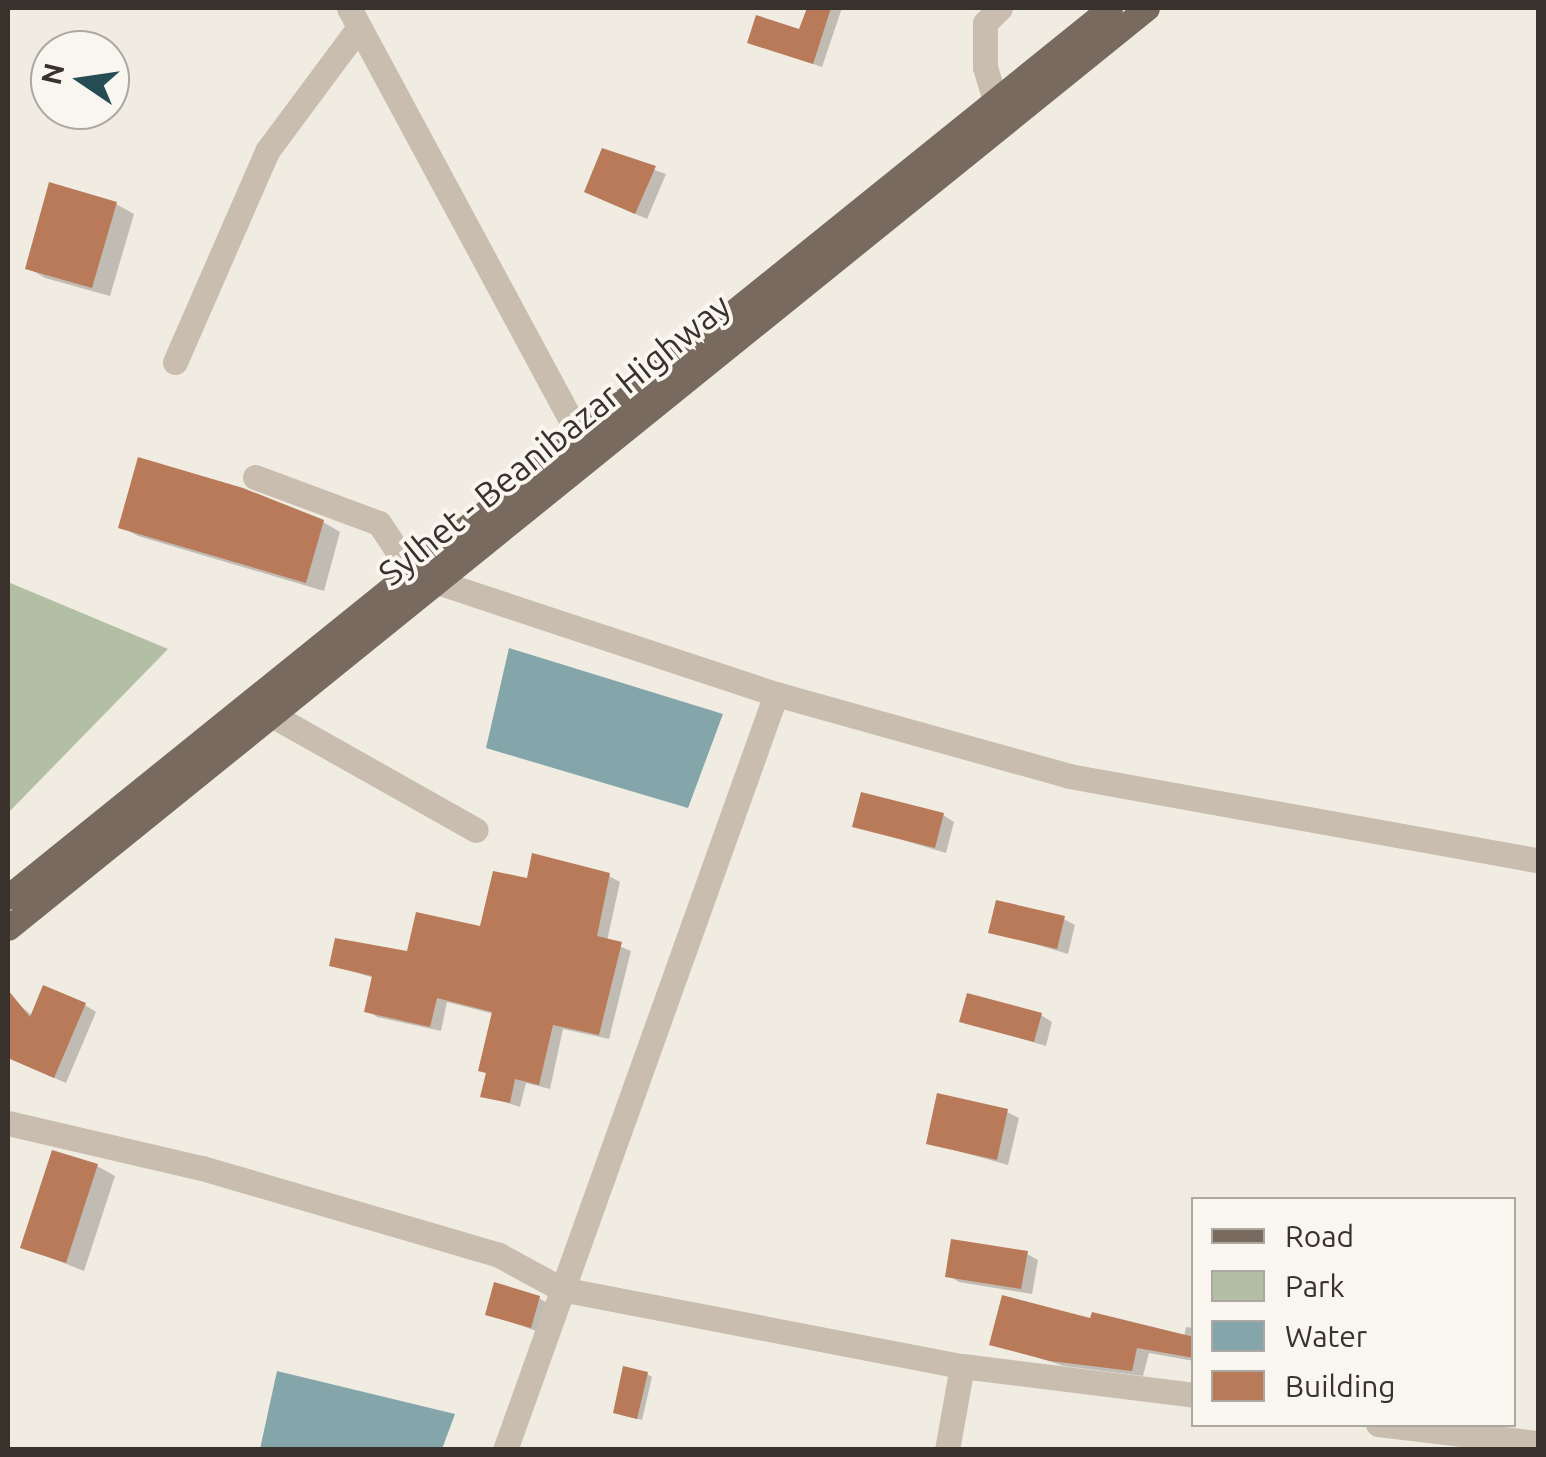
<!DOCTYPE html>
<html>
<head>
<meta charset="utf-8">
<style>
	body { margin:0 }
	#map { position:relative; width:1546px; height:1457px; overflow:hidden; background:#f1ece2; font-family:Ubuntu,sans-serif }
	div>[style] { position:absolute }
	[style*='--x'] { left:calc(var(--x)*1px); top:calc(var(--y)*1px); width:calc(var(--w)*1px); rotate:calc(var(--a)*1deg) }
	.green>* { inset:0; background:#b3bfa4 }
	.water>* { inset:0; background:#84a6ab }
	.shadow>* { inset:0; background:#0003 }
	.building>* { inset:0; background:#b87a59 }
	.minor>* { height:25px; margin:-12.5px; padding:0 12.5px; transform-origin:12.5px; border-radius:12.5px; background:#c8bdaf }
	.major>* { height:25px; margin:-12.5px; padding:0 12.5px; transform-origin:12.5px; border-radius:12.5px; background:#786a5f }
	span { translate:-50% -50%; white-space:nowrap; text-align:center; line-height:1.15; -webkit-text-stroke:8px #f9f5ef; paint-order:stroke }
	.street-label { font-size:35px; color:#38312c }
	.frame { position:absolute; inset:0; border:10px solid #38312c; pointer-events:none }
	.legend { position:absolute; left:1191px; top:1197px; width:325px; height:230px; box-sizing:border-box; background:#f9f5ef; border:2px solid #aca7a1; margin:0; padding:12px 18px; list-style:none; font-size:30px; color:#38312c }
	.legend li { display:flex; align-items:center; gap:20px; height:50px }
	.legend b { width:50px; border:2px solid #aca7a1 }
	.north { position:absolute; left:30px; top:30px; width:100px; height:100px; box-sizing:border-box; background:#f9f5ef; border:2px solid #aca7a1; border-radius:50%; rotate:283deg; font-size:28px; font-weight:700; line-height:40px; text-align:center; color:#38312c }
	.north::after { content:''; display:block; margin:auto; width:35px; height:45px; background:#264d55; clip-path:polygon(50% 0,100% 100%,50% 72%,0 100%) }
</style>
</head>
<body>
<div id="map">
	<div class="green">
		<div style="clip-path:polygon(8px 582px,168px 649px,8px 813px)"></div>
	</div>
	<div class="water">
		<div style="clip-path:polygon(509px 648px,723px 714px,688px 808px,486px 748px)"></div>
		<div style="clip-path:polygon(277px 1371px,455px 1414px,442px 1449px,260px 1449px)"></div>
	</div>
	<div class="shadow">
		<div style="clip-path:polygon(810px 8px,842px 8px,822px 67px,750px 42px,800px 32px)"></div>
		<div style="clip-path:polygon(603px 152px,666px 174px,647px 219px,599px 198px)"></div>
		<div style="clip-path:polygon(116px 204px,134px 214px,110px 296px,45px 278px,28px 268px)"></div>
		<div style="clip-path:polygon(323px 522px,340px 532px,324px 591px,138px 536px,120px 526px)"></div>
		<div style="clip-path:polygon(943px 815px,954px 822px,946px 853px,855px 826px)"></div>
		<div style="clip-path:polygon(609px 876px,620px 882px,607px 941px,631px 951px,609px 1039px,563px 1029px,550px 1089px,526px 1083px,520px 1107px,483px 1095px,494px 1014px,447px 1002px,441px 1031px,377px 1017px,366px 1010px,374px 978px,331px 965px,409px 954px,482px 930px,529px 881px)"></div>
		<div style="clip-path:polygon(1064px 919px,1075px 925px,1068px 954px,991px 931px)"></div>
		<div style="clip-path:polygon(13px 1000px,33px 1016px,85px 1005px,96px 1012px,66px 1083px,8px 1058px,8px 1005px)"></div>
		<div style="clip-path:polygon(1041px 1015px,1052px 1022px,1046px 1046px,962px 1021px)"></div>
		<div style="clip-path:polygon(1007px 1112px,1019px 1118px,1008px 1165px,929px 1143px)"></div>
		<div style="clip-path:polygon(97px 1166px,115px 1176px,84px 1271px,23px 1247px)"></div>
		<div style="clip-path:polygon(1027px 1254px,1038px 1260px,1032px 1294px,959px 1282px,948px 1275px)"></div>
		<div style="clip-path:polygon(539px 1298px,550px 1305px,542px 1333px,488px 1314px)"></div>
		<div style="clip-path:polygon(1092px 1321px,1184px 1337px,1186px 1327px,1194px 1328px,1194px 1361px,1149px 1353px,1143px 1376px,1064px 1366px,992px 1343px)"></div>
		<div style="clip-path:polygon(647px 1374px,652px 1377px,642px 1420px,621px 1415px)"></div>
	</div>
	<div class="building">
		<div style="clip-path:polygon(807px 8px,831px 8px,813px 64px,747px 43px,756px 15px,799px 29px)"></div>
		<div style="clip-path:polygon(602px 148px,656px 166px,635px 214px,584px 192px)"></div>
		<div style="clip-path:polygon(49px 182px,117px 202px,92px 288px,25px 269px)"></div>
		<div style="clip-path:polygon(138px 457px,243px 488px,324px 520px,306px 583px,118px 528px)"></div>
		<div style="clip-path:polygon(861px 792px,944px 813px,935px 848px,852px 827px)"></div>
		<div style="clip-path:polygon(532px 853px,610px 873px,597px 936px,622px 942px,599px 1035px,553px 1025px,539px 1085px,515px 1079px,510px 1103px,480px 1097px,486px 1073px,478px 1071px,492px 1012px,437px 998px,430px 1027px,364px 1012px,372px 976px,329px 966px,335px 938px,407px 951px,416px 912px,480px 926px,493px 871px,527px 878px)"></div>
		<div style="clip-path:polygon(996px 900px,1065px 916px,1057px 949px,988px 933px)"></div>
		<div style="clip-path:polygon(43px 985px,86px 1003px,54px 1078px,8px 1058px,8px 990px,30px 1017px)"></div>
		<div style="clip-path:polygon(967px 993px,1042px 1013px,1034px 1042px,959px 1022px)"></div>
		<div style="clip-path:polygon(937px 1093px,1008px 1109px,997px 1160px,926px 1144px)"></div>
		<div style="clip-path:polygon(52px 1150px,98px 1164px,66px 1263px,20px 1248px)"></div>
		<div style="clip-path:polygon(951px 1239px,1028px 1251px,1021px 1289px,945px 1277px)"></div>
		<div style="clip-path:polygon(494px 1282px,540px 1296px,531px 1328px,485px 1315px)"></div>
		<div style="clip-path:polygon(1002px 1295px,1090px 1318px,1092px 1312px,1194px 1337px,1194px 1358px,1137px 1348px,1132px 1371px,1050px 1361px,989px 1345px)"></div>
		<div style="clip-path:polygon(623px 1366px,648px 1372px,637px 1419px,613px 1413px)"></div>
	</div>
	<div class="minor">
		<div style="--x:349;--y:8;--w:486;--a:61.7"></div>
		<div style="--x:995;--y:100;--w:34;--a:-107"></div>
		<div style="--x:985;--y:67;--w:44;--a:-90"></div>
		<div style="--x:985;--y:23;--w:21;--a:-45"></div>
		<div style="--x:175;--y:362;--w:230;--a:-66.4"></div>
		<div style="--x:267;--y:151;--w:154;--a:-53.4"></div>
		<div style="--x:255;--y:477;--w:132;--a:20.4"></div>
		<div style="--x:379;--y:523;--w:56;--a:56.6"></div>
		<div style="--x:434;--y:581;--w:360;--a:18.3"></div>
		<div style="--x:776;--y:694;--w:304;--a:15.6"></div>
		<div style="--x:1069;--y:776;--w:476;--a:10.2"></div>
		<div style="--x:270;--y:714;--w:236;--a:29.4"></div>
		<div style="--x:8;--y:1123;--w:199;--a:13.1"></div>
		<div style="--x:202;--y:1168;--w:309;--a:16.3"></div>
		<div style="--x:499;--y:1255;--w:71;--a:28.7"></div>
		<div style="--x:561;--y:1289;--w:408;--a:10.9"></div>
		<div style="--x:962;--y:1366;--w:234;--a:7.1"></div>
		<div style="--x:1378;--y:1424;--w:161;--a:6.8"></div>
		<div style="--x:505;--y:1450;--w:803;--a:-70.28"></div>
		<div style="--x:947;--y:1450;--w:85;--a:-79.9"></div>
	</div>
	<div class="major">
		<div style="--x:8;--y:897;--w:1416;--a:-38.89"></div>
		<div style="--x:8;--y:928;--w:1464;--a:-38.93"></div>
	</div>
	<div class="street-label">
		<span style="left:554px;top:439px;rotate:-39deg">Sylhet - Beanibazar Highway</span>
	</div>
	<div class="frame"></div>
	<ul class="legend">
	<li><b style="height:12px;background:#786a5f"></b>Road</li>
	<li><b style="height:28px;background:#b3bfa4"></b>Park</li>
	<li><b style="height:28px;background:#84a6ab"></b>Water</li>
	<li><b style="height:28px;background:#b87a59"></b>Building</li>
	</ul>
	<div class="north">N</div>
</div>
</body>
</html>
